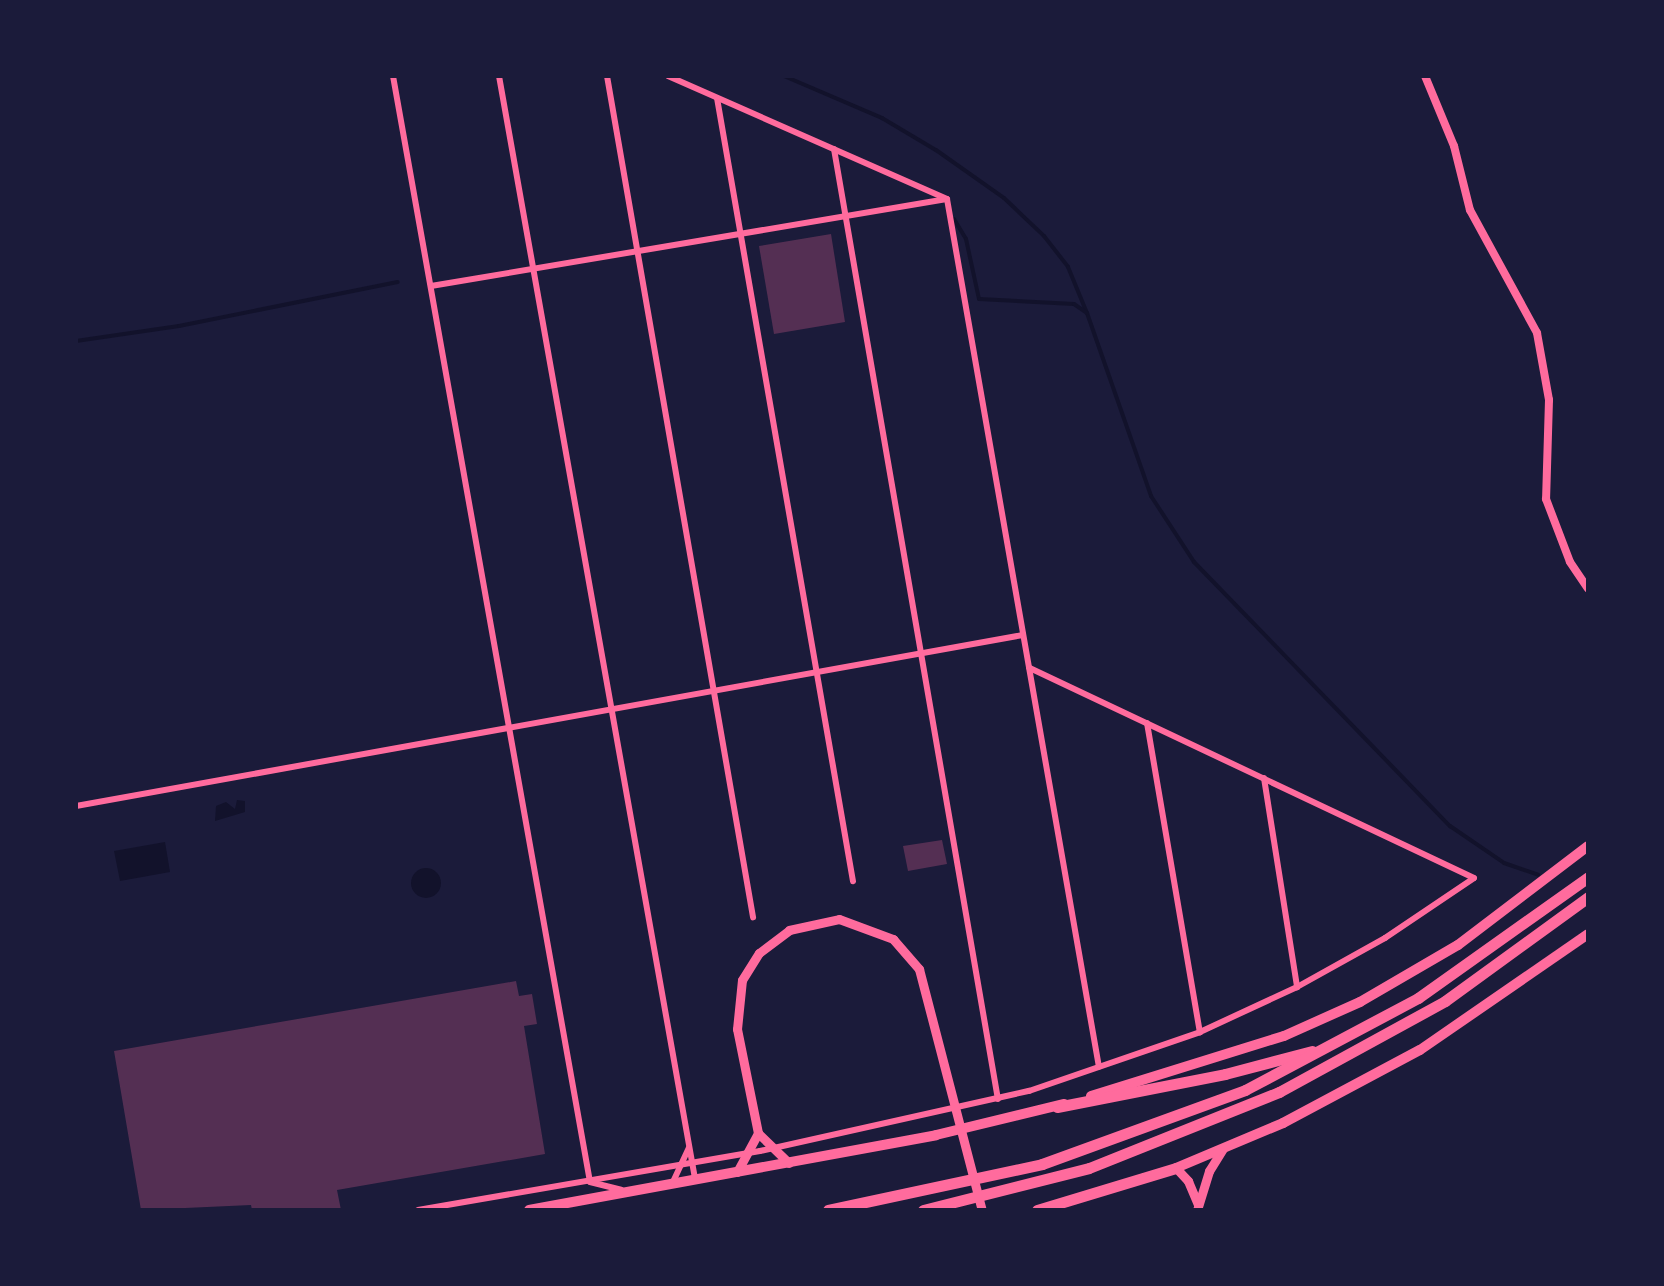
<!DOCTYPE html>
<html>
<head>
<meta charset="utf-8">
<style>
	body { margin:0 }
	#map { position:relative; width:1664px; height:1286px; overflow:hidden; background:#1b1b3a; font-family:"IBM Plex Serif",serif }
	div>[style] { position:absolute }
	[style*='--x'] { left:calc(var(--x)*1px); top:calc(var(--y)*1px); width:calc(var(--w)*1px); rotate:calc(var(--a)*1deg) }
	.water>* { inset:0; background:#12122b }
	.round { border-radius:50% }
	.stream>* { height:4px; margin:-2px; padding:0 2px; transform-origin:2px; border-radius:2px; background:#12122b }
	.building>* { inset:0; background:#542f53 }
	.minor>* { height:6px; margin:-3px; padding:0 3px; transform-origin:3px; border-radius:3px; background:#ff6b9d }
	.tertiary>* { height:8px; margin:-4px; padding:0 4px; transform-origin:4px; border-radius:4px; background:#ff6b9d }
	.secondary>* { height:9px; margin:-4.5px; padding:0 4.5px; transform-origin:4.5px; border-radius:4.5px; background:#ff6b9d }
	.primary>* { height:10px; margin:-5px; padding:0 5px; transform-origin:5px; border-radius:5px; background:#ff6b9d }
	.motorway>* { height:11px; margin:-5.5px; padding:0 5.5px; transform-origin:5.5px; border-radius:5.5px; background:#ff6b9d }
	span { translate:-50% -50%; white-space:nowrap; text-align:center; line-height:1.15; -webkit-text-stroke:8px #1b1b3a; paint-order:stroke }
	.frame { position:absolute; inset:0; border:78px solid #1b1b3a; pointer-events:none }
</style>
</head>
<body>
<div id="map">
	<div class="water">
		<div style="clip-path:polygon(237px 800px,245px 801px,245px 812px,215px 821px,216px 806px,226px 802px,235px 809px)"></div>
		<div style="clip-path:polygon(165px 842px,170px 872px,120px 881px,114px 851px)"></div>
		<div class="round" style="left:411px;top:868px;width:30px;height:30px"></div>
	</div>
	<div class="stream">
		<div style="--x:784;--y:76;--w:107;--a:23.2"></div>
		<div style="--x:882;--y:118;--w:63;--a:30.7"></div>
		<div style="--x:936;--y:150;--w:83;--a:35.2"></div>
		<div style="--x:1004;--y:198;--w:55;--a:43.5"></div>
		<div style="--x:1044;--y:236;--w:39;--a:52"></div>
		<div style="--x:1068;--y:267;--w:50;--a:67.6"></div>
		<div style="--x:1087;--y:313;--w:194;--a:70.7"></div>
		<div style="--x:1151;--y:496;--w:79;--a:56.9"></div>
		<div style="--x:1194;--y:562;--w:368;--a:45.9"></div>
		<div style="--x:1450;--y:826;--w:65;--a:34.4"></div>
		<div style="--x:1504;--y:863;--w:36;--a:19"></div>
		<div style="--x:954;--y:219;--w:23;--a:59"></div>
		<div style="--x:966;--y:239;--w:61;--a:77.8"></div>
		<div style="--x:979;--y:299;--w:95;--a:3"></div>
		<div style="--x:1074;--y:304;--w:16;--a:35"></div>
		<div style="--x:76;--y:341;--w:104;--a:-8.3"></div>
		<div style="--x:179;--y:326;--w:223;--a:-11.4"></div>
	</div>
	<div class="building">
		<div style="clip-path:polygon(831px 234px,845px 322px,774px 334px,759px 246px)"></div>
		<div style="clip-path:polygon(942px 840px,947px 864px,908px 871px,903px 846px)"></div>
		<div style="clip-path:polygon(516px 981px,519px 996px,532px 994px,537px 1024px,524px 1026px,545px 1154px,337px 1190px,341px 1210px,252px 1210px,251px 1205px,141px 1210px,114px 1051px)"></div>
	</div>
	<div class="minor">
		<div style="--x:393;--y:76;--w:1123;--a:79.9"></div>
		<div style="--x:499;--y:76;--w:1120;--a:79.92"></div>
		<div style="--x:607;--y:76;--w:854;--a:80.15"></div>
		<div style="--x:668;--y:76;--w:305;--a:23.8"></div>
		<div style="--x:717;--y:98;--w:795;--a:80.15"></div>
		<div style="--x:834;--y:149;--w:964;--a:80.21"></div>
		<div style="--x:947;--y:199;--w:881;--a:80.07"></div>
		<div style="--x:431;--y:286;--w:523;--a:-9.57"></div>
		<div style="--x:1147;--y:723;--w:314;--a:80.3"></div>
		<div style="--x:1264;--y:778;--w:212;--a:81"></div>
		<div style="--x:76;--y:806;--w:962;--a:-10.24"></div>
		<div style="--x:590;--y:1182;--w:32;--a:14"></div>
		<div style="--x:672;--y:1184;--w:40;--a:-65"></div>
		<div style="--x:418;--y:1210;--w:347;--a:-9.8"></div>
		<div style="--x:760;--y:1151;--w:276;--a:-12.6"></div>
		<div style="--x:1029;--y:1091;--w:181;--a:-19"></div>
		<div style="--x:1200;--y:1032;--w:107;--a:-24.9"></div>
		<div style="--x:1297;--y:987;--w:101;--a:-29.1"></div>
		<div style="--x:1385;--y:938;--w:107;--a:-34"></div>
		<div style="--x:1474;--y:878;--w:492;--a:-154.7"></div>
	</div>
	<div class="tertiary">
		<div style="--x:1425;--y:76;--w:76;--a:67.5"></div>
		<div style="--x:1454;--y:146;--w:66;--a:76"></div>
		<div style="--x:1470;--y:210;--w:140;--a:61.4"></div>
		<div style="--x:1537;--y:333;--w:68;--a:79.8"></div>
		<div style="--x:1549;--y:400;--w:99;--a:91.7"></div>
		<div style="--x:1546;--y:499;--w:67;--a:69.1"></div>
		<div style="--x:1570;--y:562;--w:32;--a:56"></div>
	</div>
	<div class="secondary">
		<div style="--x:758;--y:1133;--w:43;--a:44.1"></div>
		<div style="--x:1176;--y:1168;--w:18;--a:47"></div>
		<div style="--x:1188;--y:1181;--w:26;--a:67"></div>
		<div style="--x:737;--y:1172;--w:44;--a:-61.7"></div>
		<div style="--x:758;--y:1133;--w:106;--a:-101.4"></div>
		<div style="--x:737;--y:1029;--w:49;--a:-84.2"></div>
		<div style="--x:742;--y:980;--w:32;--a:-58"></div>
		<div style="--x:759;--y:953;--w:38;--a:-37"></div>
		<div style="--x:789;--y:930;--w:51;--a:-12.4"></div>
		<div style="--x:839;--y:919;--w:58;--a:20.3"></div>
		<div style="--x:893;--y:939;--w:40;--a:49"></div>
		<div style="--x:919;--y:969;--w:249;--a:75.4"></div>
		<div style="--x:1197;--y:1210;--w:41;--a:-72.9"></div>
		<div style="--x:1209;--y:1171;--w:26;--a:-58"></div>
	</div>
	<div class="primary">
		<div style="--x:1091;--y:1096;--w:202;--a:-17.3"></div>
		<div style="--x:1284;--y:1036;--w:83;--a:-24.1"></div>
		<div style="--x:1360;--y:1002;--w:113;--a:-30.2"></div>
		<div style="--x:1458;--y:945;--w:163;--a:-37.3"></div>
		<div style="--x:1176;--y:1168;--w:116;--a:-22.8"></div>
		<div style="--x:1283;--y:1123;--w:155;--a:-28.1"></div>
		<div style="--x:1420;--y:1050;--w:204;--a:-34.6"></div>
		<div style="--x:529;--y:1210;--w:414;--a:-10.4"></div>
		<div style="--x:936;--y:1135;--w:132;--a:-13.6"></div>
	</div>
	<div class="motorway">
		<div style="--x:1057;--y:1107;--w:171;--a:-11.1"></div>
		<div style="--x:1225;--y:1074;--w:90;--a:-14.8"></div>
		<div style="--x:828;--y:1210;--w:219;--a:-12.1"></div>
		<div style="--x:1042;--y:1164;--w:216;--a:-20"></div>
		<div style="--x:1245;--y:1090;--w:196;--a:-28"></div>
		<div style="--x:1418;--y:998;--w:209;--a:-35.4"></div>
		<div style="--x:923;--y:1210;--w:171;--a:-14.2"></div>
		<div style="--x:1089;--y:1168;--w:205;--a:-21.8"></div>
		<div style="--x:1279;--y:1092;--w:189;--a:-28.7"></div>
		<div style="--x:1445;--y:1001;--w:177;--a:-36"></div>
		<div style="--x:1037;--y:1210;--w:145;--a:-16.8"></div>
	</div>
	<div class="frame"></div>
</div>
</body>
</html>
